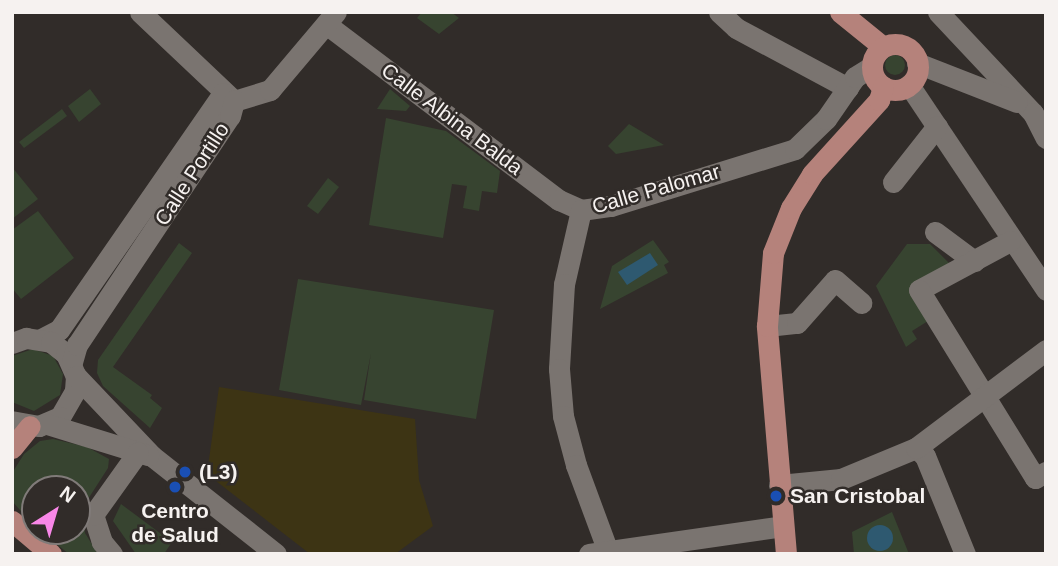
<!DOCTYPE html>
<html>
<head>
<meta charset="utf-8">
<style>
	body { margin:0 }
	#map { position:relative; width:1058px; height:566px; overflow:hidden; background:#312c29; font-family:Helvetica,sans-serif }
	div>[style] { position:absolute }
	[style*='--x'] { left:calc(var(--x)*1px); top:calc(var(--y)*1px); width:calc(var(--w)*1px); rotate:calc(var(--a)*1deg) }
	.green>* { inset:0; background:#374430 }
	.round { border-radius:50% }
	.sand>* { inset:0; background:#3d3414 }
	.water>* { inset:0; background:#2e5970 }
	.minor>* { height:21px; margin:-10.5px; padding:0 10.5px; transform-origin:10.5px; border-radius:10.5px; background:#7a7470 }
	.major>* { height:21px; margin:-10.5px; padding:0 10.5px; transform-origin:10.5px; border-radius:10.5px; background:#b5827b }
	.major>.ring { margin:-10.5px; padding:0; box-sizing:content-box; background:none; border:21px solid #b5827b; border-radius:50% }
	.dots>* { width:19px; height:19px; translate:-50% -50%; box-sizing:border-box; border:4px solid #312c29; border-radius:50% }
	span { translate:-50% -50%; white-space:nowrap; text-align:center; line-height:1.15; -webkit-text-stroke:5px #312c29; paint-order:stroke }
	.street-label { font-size:21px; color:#f6f2f0 }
	.poi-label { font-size:21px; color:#f6f2f0; font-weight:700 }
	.left { translate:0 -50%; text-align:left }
	.frame { position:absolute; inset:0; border:14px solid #f6f2f0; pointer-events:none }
	.north { position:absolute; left:21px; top:475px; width:70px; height:70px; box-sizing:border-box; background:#312c29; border:2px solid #807b79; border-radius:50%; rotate:37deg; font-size:19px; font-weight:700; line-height:28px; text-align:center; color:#f6f2f0 }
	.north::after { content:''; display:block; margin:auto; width:24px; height:32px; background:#f987e8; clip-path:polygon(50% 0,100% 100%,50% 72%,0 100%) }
</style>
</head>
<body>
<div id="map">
	<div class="green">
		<div style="clip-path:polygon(422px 12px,451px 12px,459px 18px,439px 34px,417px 18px)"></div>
		<div class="round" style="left:885px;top:55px;width:20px;height:20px"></div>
		<div style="clip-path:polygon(90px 89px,101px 104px,79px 122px,68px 106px)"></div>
		<div style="clip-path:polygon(390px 89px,410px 106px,406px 111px,377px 109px)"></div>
		<div style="clip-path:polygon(62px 109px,67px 116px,24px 148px,19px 142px)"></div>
		<div style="clip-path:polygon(386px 118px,446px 131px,500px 171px,497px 193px,482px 191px,479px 211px,463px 208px,467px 186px,452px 184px,443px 238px,369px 225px)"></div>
		<div style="clip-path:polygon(629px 124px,664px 145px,616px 154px,608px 146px)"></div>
		<div style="clip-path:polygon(12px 167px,38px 199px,12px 219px)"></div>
		<div style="clip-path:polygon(328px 178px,339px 187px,318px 214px,307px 206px)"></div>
		<div style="clip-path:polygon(38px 211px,74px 258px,21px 299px,12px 288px,12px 230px)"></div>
		<div style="clip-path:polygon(653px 240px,669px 262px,664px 265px,668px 273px,600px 309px,612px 266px)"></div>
		<div style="clip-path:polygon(179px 243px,192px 253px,113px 367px,152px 395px,150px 398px,162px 408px,150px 428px,103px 386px,97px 373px,98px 360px)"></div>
		<div style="clip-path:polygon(907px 244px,930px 244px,953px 267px,914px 290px,928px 321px,912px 331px,917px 339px,906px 347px,876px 286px)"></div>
		<div style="clip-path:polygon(298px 279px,494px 310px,476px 419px,364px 400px,371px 353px,361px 405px,279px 390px)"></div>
		<div style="clip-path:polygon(33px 349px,53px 356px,63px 374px,60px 395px,34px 411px,12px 402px,12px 356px)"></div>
		<div style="clip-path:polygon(53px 439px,87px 447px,109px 459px,108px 468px,81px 510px,85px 533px,98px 554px,69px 554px,40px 531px,77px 531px,77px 489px,35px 489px,35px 527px,12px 501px,12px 473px,24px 454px,40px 441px)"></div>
		<div style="clip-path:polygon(121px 504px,172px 542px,164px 554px,136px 554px,113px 521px)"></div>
		<div style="clip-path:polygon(892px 512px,909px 554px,854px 554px,852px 532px)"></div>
	</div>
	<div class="sand">
		<div style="clip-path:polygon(219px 387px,415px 419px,419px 480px,433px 526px,395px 554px,310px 554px,207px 474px)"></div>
	</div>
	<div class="water">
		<div style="clip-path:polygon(650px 253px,658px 265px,627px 285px,618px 272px)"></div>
		<div class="round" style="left:867px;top:525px;width:26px;height:26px"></div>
	</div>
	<div class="minor">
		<div style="--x:140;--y:12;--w:129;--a:43.4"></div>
		<div style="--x:719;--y:12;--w:23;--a:43"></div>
		<div style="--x:736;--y:28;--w:127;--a:28.2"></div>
		<div style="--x:938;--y:12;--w:139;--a:46.8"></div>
		<div style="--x:1033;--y:113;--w:28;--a:63"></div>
		<div style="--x:326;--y:24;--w:292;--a:37.1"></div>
		<div style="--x:559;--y:200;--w:24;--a:24"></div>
		<div style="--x:581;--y:210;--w:30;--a:-8"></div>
		<div style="--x:611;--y:206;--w:193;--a:-17.2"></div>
		<div style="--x:795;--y:149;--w:43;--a:-44.1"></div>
		<div style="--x:826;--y:119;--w:51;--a:-55.4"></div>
		<div style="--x:855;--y:77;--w:19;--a:-32"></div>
		<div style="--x:917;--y:63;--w:107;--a:21.3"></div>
		<div style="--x:909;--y:85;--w:247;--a:56.2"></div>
		<div style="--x:234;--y:101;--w:38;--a:-17"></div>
		<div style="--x:270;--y:90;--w:102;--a:-49.8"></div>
		<div style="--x:893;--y:182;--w:71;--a:-51.8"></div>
		<div style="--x:581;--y:210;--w:76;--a:102.9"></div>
		<div style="--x:564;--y:284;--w:85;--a:93.4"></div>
		<div style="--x:559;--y:369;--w:47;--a:85.1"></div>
		<div style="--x:563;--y:416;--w:51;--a:75.1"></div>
		<div style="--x:576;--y:465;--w:90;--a:69.7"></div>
		<div style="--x:935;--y:232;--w:49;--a:36.6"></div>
		<div style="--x:1010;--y:241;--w:103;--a:151.7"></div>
		<div style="--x:919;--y:290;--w:221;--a:58.3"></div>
		<div style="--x:1035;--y:478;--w:13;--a:-29"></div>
		<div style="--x:767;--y:326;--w:30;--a:-6"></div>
		<div style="--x:797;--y:323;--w:57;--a:-48.5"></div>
		<div style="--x:835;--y:280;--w:35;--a:41"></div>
		<div style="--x:41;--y:339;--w:20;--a:-27"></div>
		<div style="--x:59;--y:330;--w:288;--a:-55.3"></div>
		<div style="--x:12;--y:343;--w:15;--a:-20"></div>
		<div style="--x:26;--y:338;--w:25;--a:9"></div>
		<div style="--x:51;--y:342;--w:19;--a:39"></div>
		<div style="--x:66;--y:354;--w:24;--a:66"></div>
		<div style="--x:76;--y:376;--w:15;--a:94"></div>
		<div style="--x:75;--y:391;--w:30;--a:120"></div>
		<div style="--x:60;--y:417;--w:23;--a:157"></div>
		<div style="--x:39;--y:426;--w:27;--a:-170"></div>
		<div style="--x:72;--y:362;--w:18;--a:-74"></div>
		<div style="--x:77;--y:345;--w:275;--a:-56.3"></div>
		<div style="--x:230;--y:116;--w:16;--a:-75"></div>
		<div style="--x:76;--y:376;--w:110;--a:46.5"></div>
		<div style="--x:152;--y:456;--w:158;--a:38.3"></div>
		<div style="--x:47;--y:424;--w:106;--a:17.1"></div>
		<div style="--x:916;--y:448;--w:12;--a:42"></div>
		<div style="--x:925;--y:456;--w:106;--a:67.8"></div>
		<div style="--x:779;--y:485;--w:62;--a:-5.5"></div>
		<div style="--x:841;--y:479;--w:81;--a:-22.5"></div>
		<div style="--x:916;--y:448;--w:163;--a:-37"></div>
		<div style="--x:112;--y:554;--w:16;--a:-130"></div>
		<div style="--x:102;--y:542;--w:28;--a:-108"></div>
		<div style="--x:93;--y:515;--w:77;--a:-54.5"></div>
		<div style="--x:589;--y:554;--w:196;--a:-8.2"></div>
	</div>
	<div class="major">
		<div style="--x:840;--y:12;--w:55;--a:39.1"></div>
		<div class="ring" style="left:872px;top:44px;width:25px;height:25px"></div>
		<div style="--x:12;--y:448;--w:28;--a:-51"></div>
		<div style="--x:12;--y:521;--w:51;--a:40.2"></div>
		<div style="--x:786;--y:554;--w:229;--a:-94.8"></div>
		<div style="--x:767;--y:326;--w:73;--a:-85.3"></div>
		<div style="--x:773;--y:253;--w:48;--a:-68.2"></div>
		<div style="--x:791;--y:208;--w:40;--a:-58"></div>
		<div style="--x:812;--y:174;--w:100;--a:-47.8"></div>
		<div style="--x:879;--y:100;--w:14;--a:-73"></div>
	</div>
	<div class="dots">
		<div style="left:185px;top:472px;background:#1a4fb4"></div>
		<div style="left:175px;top:487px;background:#1a4fb4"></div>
		<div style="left:776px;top:496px;background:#1a4fb4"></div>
	</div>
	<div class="street-label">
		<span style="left:452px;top:119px;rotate:37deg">Calle Albina Balda</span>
		<span style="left:192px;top:174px;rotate:-57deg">Calle Portillo</span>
		<span style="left:656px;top:189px;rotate:-16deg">Calle Palomar</span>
	</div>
	<div class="poi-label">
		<span class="left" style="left:199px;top:472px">(L3)</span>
		<span class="left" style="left:790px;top:496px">San Cristobal</span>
		<span style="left:175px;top:523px">Centro<br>de Salud</span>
	</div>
	<div class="frame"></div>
	<div class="north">N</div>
</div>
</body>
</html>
